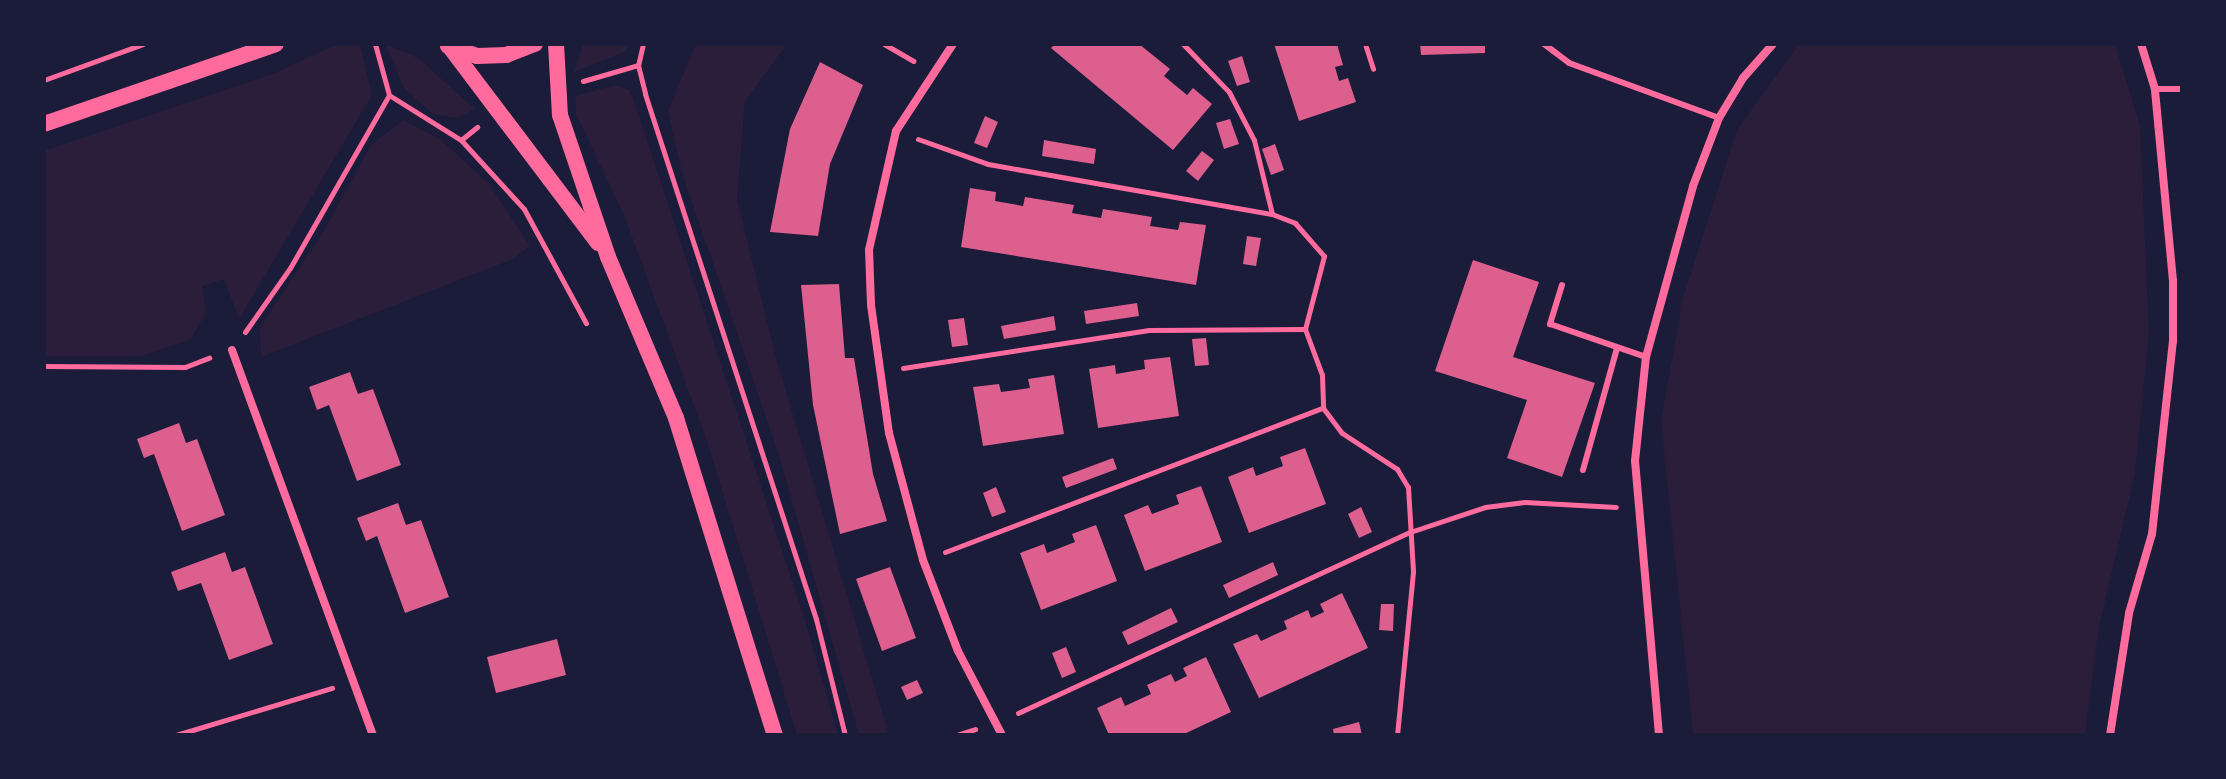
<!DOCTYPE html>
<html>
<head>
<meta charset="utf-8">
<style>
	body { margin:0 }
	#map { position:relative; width:2226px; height:779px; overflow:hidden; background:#1b1b3a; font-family:"Playfair Display",serif }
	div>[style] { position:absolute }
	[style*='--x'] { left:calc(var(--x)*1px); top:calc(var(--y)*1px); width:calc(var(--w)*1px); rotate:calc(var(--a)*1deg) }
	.green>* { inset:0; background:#2a1e3b }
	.building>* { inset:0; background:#dd5f8e }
	.path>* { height:5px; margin:-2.5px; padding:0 2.5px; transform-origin:2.5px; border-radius:2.5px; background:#ff6b9d }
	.service>* { height:6px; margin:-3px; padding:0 3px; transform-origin:3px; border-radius:3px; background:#ff6b9d }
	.minor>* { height:8px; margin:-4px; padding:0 4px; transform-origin:4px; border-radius:4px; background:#ff6b9d }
	.secondary>* { height:16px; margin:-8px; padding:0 8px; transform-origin:8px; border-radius:8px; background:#ff6b9d }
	span { translate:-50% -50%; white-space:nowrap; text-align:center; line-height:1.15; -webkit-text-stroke:6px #1b1b3a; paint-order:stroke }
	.frame { position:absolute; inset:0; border:46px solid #1b1b3a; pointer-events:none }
</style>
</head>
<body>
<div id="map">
	<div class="green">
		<div style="clip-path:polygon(337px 44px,360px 44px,372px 95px,239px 319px,224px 279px,202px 286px,206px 313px,190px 340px,141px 356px,44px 356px,44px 151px,275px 73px)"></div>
		<div style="clip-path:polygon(385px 44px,418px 58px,475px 109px,457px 118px,433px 114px,404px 88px)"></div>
		<div style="clip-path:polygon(583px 44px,631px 44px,622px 53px,574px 72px)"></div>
		<div style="clip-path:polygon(696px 44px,787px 44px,745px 101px,737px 199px,776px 358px,889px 735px,859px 735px,778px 452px,682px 173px,668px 111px)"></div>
		<div style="clip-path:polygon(1799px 44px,2115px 44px,2140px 126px,2149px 334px,2135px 473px,2099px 627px,2085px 735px,1693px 735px,1661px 421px,1683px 298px,1737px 130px)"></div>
		<div style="clip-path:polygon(615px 85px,629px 90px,633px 98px,804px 617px,838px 735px,797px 735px,707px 441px,624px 215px,576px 114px,575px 96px)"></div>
		<div style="clip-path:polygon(403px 120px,440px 139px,489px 184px,530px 246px,513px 259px,261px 357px,260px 327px,321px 236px,371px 145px)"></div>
	</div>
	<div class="building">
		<div style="clip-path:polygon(1055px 44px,1139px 44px,1170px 69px,1164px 76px,1187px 95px,1193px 88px,1212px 104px,1173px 150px,1051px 48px)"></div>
		<div style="clip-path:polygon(1274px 44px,1337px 44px,1343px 65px,1335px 67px,1339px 81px,1348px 78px,1356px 102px,1299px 121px)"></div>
		<div style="clip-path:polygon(1420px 44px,1485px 44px,1485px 53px,1421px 55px)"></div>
		<div style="clip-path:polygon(1242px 56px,1250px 82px,1237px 86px,1228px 61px)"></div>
		<div style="clip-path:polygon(820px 62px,863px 85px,830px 164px,818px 236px,770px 232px,790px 129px)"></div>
		<div style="clip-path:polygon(985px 116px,998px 122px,987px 148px,974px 143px)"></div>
		<div style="clip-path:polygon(1230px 119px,1239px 144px,1224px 149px,1216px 123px)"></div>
		<div style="clip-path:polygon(1044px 140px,1096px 149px,1094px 164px,1042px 156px)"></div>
		<div style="clip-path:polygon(1275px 144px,1284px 170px,1271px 175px,1262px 149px)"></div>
		<div style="clip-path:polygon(1202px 151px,1214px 160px,1198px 181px,1186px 171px)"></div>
		<div style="clip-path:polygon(970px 188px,996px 192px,995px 201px,1023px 206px,1025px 197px,1074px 205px,1072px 213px,1101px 218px,1103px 209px,1152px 217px,1150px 226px,1178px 230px,1180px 222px,1206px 225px,1196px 285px,961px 247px)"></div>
		<div style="clip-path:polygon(1247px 236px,1261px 238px,1256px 266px,1243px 264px)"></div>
		<div style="clip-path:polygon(1473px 260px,1539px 282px,1513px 357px,1595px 383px,1562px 477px,1507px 458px,1527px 400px,1435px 371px)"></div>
		<div style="clip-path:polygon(839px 284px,845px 358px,854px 358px,873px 474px,887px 521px,840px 534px,813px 405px,801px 285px)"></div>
		<div style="clip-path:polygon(1137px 303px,1139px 316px,1086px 324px,1084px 311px)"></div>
		<div style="clip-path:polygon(1054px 316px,1056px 330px,1004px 339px,1001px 326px)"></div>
		<div style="clip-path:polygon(964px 318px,968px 345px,952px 347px,948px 320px)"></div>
		<div style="clip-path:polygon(1206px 338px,1209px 365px,1195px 366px,1192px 339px)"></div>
		<div style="clip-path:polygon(1170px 357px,1179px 416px,1098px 428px,1089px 369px,1115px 365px,1116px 374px,1145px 369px,1144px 360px)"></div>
		<div style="clip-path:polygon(350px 372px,358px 394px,373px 389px,401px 465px,357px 481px,329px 405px,317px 410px,309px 387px)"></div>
		<div style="clip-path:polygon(1054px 375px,1064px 434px,983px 446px,973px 387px,999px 384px,1001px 392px,1030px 388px,1028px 379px)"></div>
		<div style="clip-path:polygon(179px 423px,186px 443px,197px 439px,225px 515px,182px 531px,154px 454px,144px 458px,137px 439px)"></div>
		<div style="clip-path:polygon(1305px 448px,1326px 504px,1249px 533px,1228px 477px,1253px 467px,1256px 476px,1283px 466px,1280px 457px)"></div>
		<div style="clip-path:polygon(1113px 458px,1117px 469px,1066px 488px,1062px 477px)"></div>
		<div style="clip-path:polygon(1201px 486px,1222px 542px,1145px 571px,1124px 515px,1148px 505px,1152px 514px,1179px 504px,1176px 495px)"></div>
		<div style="clip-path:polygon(996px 487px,1006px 512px,992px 517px,983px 493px)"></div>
		<div style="clip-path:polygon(398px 503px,406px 525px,421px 520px,449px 597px,405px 613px,377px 536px,366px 541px,357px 518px)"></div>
		<div style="clip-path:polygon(1361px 507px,1372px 532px,1359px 538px,1348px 514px)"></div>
		<div style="clip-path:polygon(1096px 525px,1117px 581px,1041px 610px,1020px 553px,1044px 544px,1047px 553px,1075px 542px,1072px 534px)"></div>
		<div style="clip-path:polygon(225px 552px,232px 572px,245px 567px,273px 644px,229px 660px,201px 583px,178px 591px,171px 572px)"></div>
		<div style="clip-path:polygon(1273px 562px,1278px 575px,1229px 598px,1223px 585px)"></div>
		<div style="clip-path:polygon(890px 567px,916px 638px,882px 651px,856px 579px)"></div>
		<div style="clip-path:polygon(1342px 593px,1368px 648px,1259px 698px,1233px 644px,1257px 634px,1261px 641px,1287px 629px,1284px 621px,1308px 610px,1311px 618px,1324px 612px,1320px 604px)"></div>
		<div style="clip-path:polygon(1381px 604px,1394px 604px,1393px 631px,1379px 630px)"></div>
		<div style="clip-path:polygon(1171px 608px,1178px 622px,1128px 645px,1122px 632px)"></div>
		<div style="clip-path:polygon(557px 639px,566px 675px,496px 693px,487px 657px)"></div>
		<div style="clip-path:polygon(1066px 647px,1076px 672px,1062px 678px,1052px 653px)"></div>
		<div style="clip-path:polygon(1206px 657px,1231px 712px,1182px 735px,1109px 735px,1097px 708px,1121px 697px,1125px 706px,1151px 694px,1147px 685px,1171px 674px,1175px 682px,1187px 676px,1183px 668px)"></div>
		<div style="clip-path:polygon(917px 680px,923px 693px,907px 700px,901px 687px)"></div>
		<div style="clip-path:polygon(1359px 722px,1362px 735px,1334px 735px,1333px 729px)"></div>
	</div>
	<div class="path">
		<div style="--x:375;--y:44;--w:53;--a:74.6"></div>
		<div style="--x:389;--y:95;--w:85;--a:32"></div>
		<div style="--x:461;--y:140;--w:21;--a:-39"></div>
		<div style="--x:643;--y:44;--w:22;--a:103"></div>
		<div style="--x:638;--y:65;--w:30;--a:76"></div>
		<div style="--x:645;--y:94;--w:552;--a:71.96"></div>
		<div style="--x:816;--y:619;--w:120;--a:76"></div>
		<div style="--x:884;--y:44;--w:34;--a:30"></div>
		<div style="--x:1183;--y:44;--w:66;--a:46.2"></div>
		<div style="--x:1229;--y:92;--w:54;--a:62.5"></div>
		<div style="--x:1254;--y:140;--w:76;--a:76.3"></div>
		<div style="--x:1365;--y:44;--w:26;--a:72"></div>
		<div style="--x:44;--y:80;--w:105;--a:-20"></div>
		<div style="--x:583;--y:81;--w:57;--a:-16.2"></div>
		<div style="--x:918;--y:139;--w:74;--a:19.7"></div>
		<div style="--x:988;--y:164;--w:288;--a:10"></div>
		<div style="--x:1272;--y:214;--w:25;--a:21"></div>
		<div style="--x:1295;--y:223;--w:44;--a:48.7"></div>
		<div style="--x:1324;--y:256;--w:75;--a:104.6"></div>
		<div style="--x:461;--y:140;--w:93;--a:47.6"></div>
		<div style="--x:524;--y:209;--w:130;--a:61.5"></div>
		<div style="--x:245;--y:332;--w:78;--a:-54.9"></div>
		<div style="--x:290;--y:268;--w:199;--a:-60.2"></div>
		<div style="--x:44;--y:366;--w:141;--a:0.4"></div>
		<div style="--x:185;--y:367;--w:26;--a:-21"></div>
		<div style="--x:903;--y:368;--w:249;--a:-8.8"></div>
		<div style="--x:1149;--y:330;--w:156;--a:-0.4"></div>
		<div style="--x:1305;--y:329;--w:49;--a:69.7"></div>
		<div style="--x:1322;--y:375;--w:33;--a:88"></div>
		<div style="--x:945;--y:552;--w:404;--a:-20.9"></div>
		<div style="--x:1323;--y:408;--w:31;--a:53"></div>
		<div style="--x:1342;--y:433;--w:66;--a:33.2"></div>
		<div style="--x:1397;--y:469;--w:21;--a:59"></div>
		<div style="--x:1408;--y:487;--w:85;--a:86.6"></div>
		<div style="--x:1413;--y:572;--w:164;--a:95.6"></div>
		<div style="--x:1018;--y:713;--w:432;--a:-24.8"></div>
		<div style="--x:1410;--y:532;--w:79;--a:-18.4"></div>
		<div style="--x:1485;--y:507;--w:40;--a:-7.1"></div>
		<div style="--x:1525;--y:502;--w:91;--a:3.1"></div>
		<div style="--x:176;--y:735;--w:163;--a:-16.8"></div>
		<div style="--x:957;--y:735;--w:19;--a:-18"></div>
	</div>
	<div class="service">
		<div style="--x:1544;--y:44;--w:31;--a:37"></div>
		<div style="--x:1569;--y:63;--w:160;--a:20.1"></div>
		<div style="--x:2155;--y:89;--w:27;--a:0"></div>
		<div style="--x:1562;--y:285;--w:41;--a:107.1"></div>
		<div style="--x:1550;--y:324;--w:102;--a:19"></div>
		<div style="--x:1583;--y:470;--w:127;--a:-74.4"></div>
	</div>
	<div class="minor">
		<div style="--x:953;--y:44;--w:104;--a:123.2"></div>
		<div style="--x:896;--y:131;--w:122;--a:102.8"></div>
		<div style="--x:869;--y:250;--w:55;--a:87.9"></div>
		<div style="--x:871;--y:305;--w:129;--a:82"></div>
		<div style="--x:889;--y:433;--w:131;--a:75"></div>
		<div style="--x:923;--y:560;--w:97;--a:69"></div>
		<div style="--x:958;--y:651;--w:95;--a:62.4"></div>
		<div style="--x:232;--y:350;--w:410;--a:69.9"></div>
		<div style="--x:1659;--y:735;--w:275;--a:-95"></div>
		<div style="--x:1635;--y:461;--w:105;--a:-84"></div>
		<div style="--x:1646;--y:357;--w:177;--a:-74.6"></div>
		<div style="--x:1693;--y:186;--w:73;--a:-69.1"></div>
		<div style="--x:1719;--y:118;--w:47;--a:-59"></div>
		<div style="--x:1743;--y:78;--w:45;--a:-48.6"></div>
		<div style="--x:2110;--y:735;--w:123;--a:-81.1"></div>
		<div style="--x:2129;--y:613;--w:82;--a:-73.8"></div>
		<div style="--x:2152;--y:534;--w:194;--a:-83.8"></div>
		<div style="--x:2173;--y:341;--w:60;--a:-90"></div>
		<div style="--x:2173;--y:281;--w:193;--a:-95.4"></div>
		<div style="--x:2155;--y:89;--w:47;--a:-107.3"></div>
	</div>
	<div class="secondary">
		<div style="--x:556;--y:44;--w:71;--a:86.8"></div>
		<div style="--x:560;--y:115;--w:150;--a:71.3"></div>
		<div style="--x:608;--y:257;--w:175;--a:67.1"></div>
		<div style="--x:676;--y:418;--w:332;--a:72.7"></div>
		<div style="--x:448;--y:46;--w:31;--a:19"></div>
		<div style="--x:477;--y:56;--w:29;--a:-2"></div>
		<div style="--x:506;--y:55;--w:31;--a:-21"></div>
		<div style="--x:449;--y:46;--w:247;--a:52.9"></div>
		<div style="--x:44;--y:124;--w:245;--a:-19"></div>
	</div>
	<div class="frame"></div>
</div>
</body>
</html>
